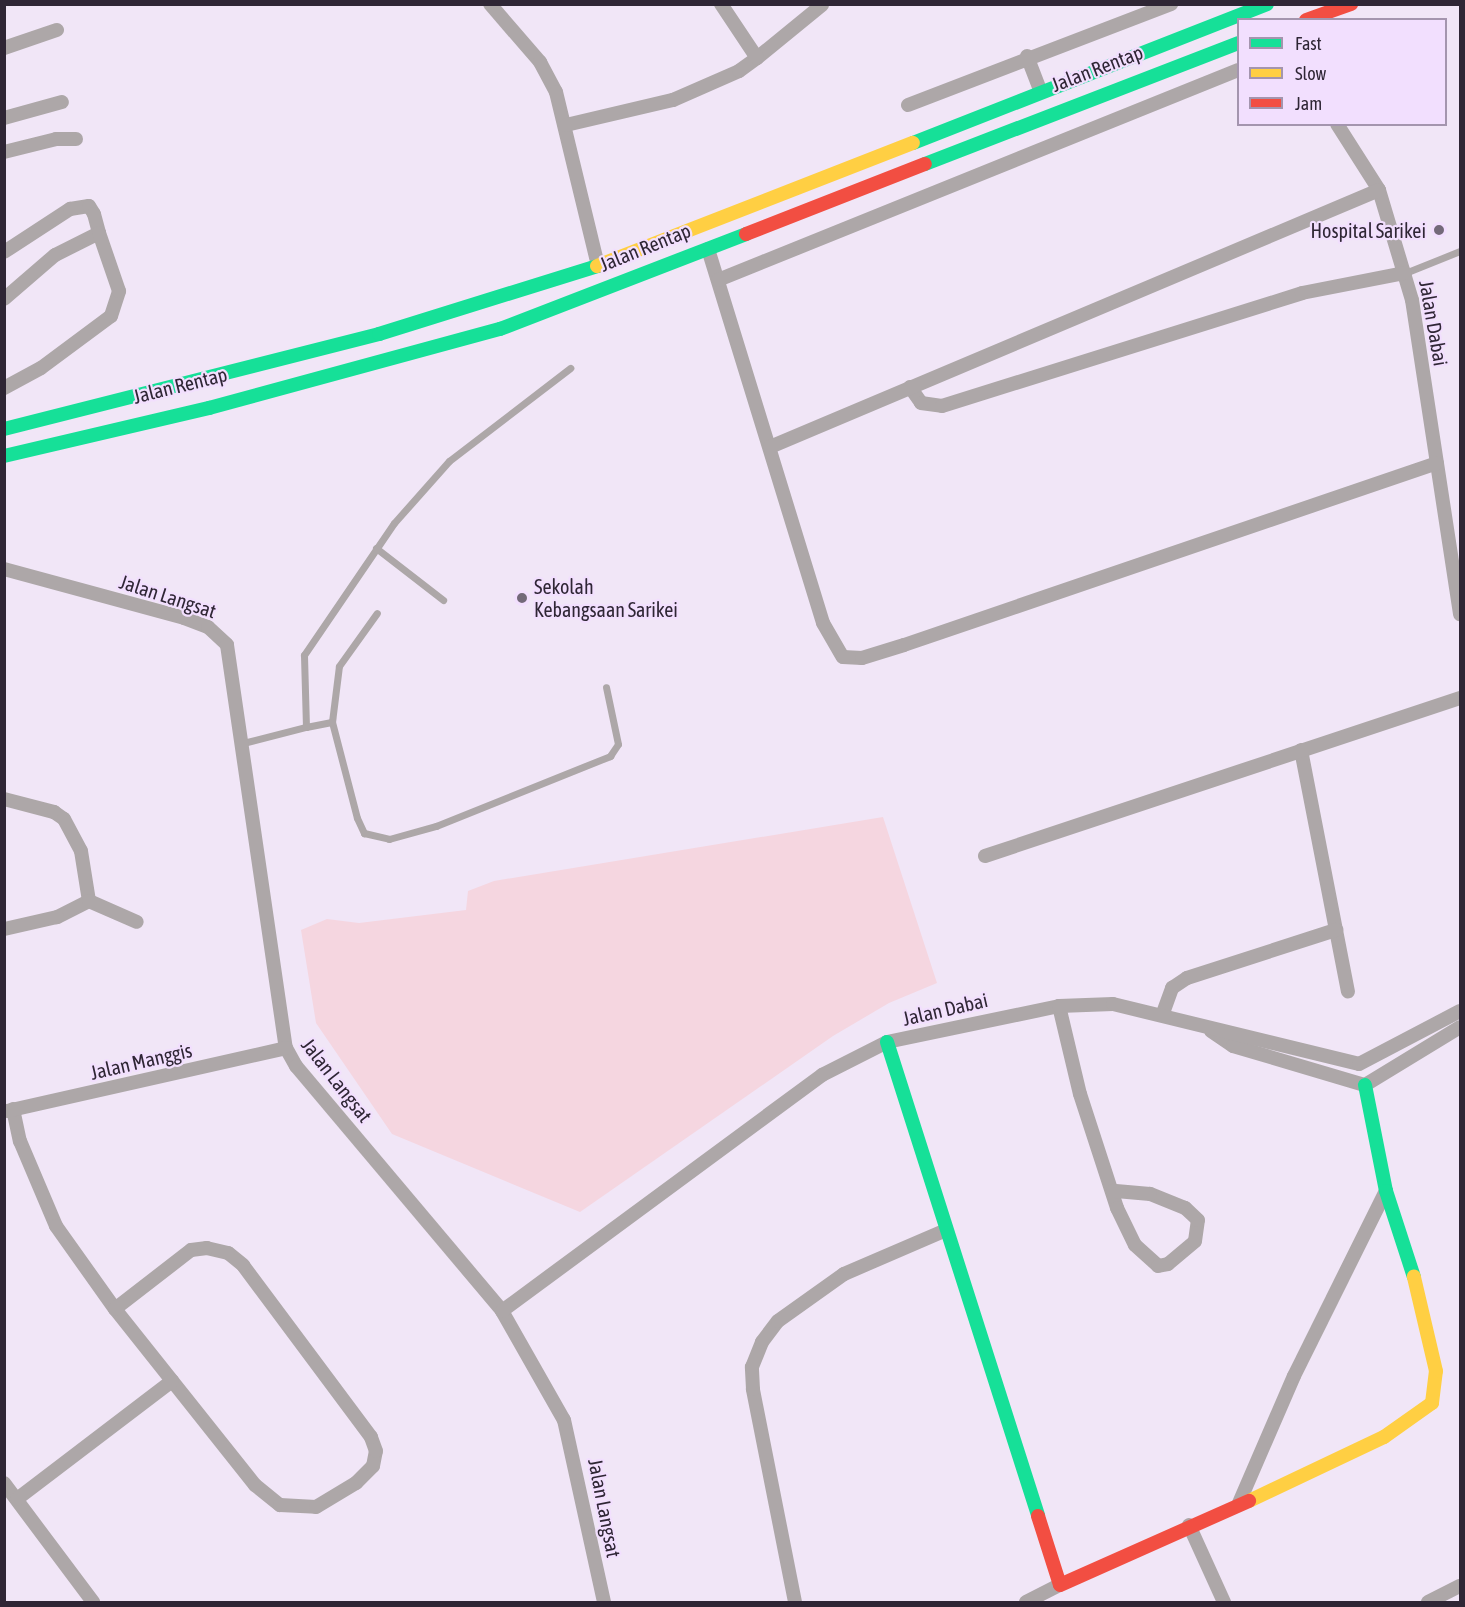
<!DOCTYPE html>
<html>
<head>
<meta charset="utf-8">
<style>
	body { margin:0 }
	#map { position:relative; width:1465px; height:1607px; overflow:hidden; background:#f1e6f7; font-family:"Asap Condensed",sans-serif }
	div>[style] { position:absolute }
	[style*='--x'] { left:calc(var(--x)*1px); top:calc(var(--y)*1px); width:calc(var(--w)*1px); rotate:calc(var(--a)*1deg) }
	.green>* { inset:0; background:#f5d6e0 }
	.lane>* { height:7px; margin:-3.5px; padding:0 3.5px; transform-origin:3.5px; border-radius:3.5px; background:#ada7a8 }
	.street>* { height:14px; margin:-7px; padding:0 7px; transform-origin:7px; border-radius:7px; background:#ada7a8 }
	.fast>* { height:14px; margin:-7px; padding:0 7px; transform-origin:7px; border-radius:7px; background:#16e098 }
	.slow>* { height:14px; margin:-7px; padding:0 7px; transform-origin:7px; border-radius:7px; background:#ffcf43 }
	.jam>* { height:14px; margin:-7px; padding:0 7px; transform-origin:7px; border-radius:7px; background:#f24e42 }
	.dots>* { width:16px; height:16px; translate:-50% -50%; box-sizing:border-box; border:3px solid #f2dffe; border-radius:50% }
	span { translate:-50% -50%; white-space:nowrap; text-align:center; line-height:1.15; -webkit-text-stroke:4.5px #f2dffe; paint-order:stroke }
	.street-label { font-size:20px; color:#2f2635 }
	.poi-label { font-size:20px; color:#2f2635 }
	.right { translate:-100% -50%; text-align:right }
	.left { translate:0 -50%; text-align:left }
	.frame { position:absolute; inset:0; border:6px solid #2f2635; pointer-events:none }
	.legend { position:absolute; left:1237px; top:18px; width:210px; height:108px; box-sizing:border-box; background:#f2dffe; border:2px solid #a495ae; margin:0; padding:8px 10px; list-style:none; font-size:18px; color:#2f2635 }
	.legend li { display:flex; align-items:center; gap:12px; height:30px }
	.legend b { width:30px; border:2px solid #a495ae }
</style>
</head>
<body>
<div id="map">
	<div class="green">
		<div style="clip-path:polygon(883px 817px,937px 983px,889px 1003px,833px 1036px,580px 1212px,392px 1134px,316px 1023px,301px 930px,327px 919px,359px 923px,466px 910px,468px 891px,494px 881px)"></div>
	</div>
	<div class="lane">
		<div style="--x:1405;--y:273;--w:59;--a:-21.8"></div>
		<div style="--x:376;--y:548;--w:85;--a:37.8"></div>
		<div style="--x:332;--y:722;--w:56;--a:-82.9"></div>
		<div style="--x:339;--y:666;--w:65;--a:-54.4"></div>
		<div style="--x:306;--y:727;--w:26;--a:-11"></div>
		<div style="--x:332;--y:722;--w:99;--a:75.4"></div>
		<div style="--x:357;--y:818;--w:17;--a:65"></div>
		<div style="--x:364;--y:833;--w:26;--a:13"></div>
		<div style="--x:389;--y:839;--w:49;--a:-15.5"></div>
		<div style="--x:436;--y:826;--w:188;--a:-21.9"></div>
		<div style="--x:610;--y:756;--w:14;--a:-56"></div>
		<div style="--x:618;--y:744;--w:58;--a:-101.9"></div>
		<div style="--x:243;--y:743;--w:65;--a:-14.3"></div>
		<div style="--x:306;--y:727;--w:72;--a:-91.6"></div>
		<div style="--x:304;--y:655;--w:160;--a:-55.7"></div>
		<div style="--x:394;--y:523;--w:83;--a:-48.4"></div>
		<div style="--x:449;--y:461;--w:153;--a:-37.5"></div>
	</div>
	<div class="street">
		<div style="--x:490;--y:4;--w:77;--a:49.2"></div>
		<div style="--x:540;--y:62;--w:34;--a:62"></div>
		<div style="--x:556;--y:92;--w:179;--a:76.4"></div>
		<div style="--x:4;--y:48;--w:56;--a:-18.8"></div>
		<div style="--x:1027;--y:56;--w:36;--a:69"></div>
		<div style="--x:757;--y:58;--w:84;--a:-39.2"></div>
		<div style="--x:908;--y:105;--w:282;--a:-21"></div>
		<div style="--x:4;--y:118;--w:60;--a:-15.4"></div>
		<div style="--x:1337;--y:124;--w:78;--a:57.5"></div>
		<div style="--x:1379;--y:190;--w:115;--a:73.3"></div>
		<div style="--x:1412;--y:300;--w:318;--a:81.3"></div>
		<div style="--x:566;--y:125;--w:110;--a:-13.2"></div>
		<div style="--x:673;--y:100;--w:72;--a:-23.7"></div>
		<div style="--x:739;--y:71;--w:22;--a:-36"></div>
		<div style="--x:757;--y:58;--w:65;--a:-123.7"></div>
		<div style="--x:4;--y:152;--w:54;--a:-14"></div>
		<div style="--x:56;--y:139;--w:20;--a:0"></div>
		<div style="--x:708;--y:249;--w:391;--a:72.9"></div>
		<div style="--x:823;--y:623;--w:39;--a:60"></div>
		<div style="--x:843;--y:657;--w:19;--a:3"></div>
		<div style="--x:862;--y:658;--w:44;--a:-17.2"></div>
		<div style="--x:904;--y:645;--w:563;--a:-18.85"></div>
		<div style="--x:4;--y:252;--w:79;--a:-33.1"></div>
		<div style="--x:70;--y:209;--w:19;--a:-9"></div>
		<div style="--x:89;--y:206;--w:9;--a:58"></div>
		<div style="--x:94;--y:214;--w:20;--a:75"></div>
		<div style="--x:99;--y:233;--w:49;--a:153.4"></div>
		<div style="--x:55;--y:255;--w:67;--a:139.2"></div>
		<div style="--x:718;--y:280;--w:561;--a:-21.99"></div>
		<div style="--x:910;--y:387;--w:19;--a:55"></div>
		<div style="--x:921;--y:403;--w:21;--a:8"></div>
		<div style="--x:942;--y:406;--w:377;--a:-17.4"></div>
		<div style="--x:1302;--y:293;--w:105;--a:-11"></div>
		<div style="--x:4;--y:388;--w:42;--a:-28.4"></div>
		<div style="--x:41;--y:368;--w:87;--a:-36.6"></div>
		<div style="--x:111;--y:316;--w:26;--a:-72"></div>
		<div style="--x:119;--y:291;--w:61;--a:-109"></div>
		<div style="--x:770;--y:447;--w:661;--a:-22.88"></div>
		<div style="--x:4;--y:569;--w:187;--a:15.2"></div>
		<div style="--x:184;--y:618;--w:26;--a:21"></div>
		<div style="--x:208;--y:627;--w:26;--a:43"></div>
		<div style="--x:227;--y:645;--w:407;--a:81.7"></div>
		<div style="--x:286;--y:1048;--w:21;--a:61"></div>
		<div style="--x:296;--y:1066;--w:320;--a:49.9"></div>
		<div style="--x:502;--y:1311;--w:125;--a:60.4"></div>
		<div style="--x:564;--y:1420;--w:186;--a:77.6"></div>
		<div style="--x:1301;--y:750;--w:246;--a:79"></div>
		<div style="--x:4;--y:799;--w:52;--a:14.6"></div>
		<div style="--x:54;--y:812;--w:12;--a:35"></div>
		<div style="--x:64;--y:819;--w:36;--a:62"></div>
		<div style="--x:81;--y:851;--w:51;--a:80.9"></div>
		<div style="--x:89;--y:901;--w:36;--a:153"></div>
		<div style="--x:57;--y:917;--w:54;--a:167.2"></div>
		<div style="--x:985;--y:856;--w:501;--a:-18.4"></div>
		<div style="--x:89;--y:901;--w:52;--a:23.6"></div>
		<div style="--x:1059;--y:1006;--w:90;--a:76.6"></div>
		<div style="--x:1080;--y:1094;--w:120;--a:72"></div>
		<div style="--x:1117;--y:1208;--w:41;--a:64.1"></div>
		<div style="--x:1135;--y:1245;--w:31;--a:42"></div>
		<div style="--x:1158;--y:1266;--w:10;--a:-11"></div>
		<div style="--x:1168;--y:1264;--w:35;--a:-40"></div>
		<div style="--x:1195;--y:1241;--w:21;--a:-82"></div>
		<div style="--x:1198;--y:1220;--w:18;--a:-137"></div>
		<div style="--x:1185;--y:1208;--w:38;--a:-158"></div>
		<div style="--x:1150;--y:1194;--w:37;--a:-175"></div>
		<div style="--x:1163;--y:1013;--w:27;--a:-70"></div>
		<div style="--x:1172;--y:988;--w:18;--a:-34"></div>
		<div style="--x:1187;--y:978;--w:157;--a:-17.9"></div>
		<div style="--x:1211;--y:1031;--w:27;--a:34"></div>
		<div style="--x:1233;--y:1046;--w:138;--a:16.5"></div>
		<div style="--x:1365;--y:1085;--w:111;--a:-31.4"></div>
		<div style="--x:13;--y:1109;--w:33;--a:78"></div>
		<div style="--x:20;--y:1141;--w:92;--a:67"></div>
		<div style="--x:56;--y:1226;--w:102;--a:54.6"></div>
		<div style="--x:115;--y:1309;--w:225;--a:51.5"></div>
		<div style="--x:255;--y:1485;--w:32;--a:39"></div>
		<div style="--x:280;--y:1505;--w:36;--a:3"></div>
		<div style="--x:316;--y:1507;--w:47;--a:-31"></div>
		<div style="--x:356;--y:1483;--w:24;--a:-45"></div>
		<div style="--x:373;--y:1466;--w:15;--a:-79"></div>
		<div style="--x:376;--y:1451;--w:15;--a:-110"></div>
		<div style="--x:371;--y:1437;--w:214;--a:-126.7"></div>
		<div style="--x:243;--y:1265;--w:19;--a:-141"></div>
		<div style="--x:228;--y:1253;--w:22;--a:-167"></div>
		<div style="--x:207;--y:1248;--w:16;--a:173"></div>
		<div style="--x:191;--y:1250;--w:96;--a:142.2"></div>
		<div style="--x:7;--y:1111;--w:286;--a:-12.7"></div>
		<div style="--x:502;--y:1311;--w:398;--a:-36.4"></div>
		<div style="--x:822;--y:1075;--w:73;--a:-26.9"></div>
		<div style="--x:887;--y:1042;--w:176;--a:-11.8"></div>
		<div style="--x:1059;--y:1006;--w:54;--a:-2.1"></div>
		<div style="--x:1113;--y:1004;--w:253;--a:13.7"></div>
		<div style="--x:1359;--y:1064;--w:114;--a:-27.7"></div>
		<div style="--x:4;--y:1483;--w:149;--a:53.2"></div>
		<div style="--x:17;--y:1499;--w:195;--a:-37.3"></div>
		<div style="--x:1239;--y:1503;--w:138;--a:-66.6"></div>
		<div style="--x:1294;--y:1376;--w:207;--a:-63.6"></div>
		<div style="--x:1189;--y:1525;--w:85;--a:65.6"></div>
		<div style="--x:795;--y:1602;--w:217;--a:-101.2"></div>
		<div style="--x:753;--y:1389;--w:22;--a:-93"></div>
		<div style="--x:752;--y:1367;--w:27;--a:-68"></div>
		<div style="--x:762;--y:1342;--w:26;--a:-53"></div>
		<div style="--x:778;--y:1321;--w:81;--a:-35.5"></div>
		<div style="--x:844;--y:1274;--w:109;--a:-23.3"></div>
		<div style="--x:1026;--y:1602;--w:38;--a:-27"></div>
		<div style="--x:1428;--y:1602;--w:36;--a:-27"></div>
	</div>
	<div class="fast">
		<div style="--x:913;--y:143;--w:380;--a:-21.4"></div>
		<div style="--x:925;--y:164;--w:336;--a:-21.1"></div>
		<div style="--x:4;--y:429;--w:387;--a:-14.2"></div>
		<div style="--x:379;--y:334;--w:228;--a:-17.3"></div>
		<div style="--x:4;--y:456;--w:211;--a:-13.2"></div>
		<div style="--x:209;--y:408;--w:302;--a:-15.2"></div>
		<div style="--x:500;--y:329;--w:264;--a:-21.1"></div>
		<div style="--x:887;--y:1042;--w:497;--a:72.3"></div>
		<div style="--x:1365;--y:1085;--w:108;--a:78.8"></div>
		<div style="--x:1386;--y:1191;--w:90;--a:72"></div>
	</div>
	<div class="slow">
		<div style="--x:597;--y:266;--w:339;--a:-21.3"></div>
		<div style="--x:1249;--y:1501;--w:149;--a:-25.4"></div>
		<div style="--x:1384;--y:1437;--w:59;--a:-35.3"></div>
		<div style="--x:1432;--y:1403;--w:32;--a:-83"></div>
		<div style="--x:1436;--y:1371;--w:97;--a:-103.2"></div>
	</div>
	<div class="jam">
		<div style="--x:1306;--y:20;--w:48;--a:-19.6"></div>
		<div style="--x:746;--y:234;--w:192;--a:-21.4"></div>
		<div style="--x:1038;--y:1516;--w:72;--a:72.3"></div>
		<div style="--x:1060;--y:1585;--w:207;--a:-24"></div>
	</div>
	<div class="dots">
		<div style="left:1439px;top:230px;background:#736979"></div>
		<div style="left:522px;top:598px;background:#736979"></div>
	</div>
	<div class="street-label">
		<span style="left:1097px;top:68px;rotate:-21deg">Jalan Rentap</span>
		<span style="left:645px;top:247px;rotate:-22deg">Jalan Rentap</span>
		<span style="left:1434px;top:323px;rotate:80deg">Jalan Dabai</span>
		<span style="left:180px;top:385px;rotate:-14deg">Jalan Rentap</span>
		<span style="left:168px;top:596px;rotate:18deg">Jalan Langsat</span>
		<span style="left:945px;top:1009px;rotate:-13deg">Jalan Dabai</span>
		<span style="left:141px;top:1061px;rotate:-13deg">Jalan Manggis</span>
		<span style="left:337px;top:1080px;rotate:52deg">Jalan Langsat</span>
		<span style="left:605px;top:1508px;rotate:79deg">Jalan Langsat</span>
	</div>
	<div class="poi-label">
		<span class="right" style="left:1426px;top:230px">Hospital Sarikei</span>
		<span class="left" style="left:534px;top:598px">Sekolah<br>Kebangsaan Sarikei</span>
	</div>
	<div class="frame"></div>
	<ul class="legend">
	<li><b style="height:8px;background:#16e098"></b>Fast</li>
	<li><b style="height:8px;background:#ffcf43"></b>Slow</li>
	<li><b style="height:8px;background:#f24e42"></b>Jam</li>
	</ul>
</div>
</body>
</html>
